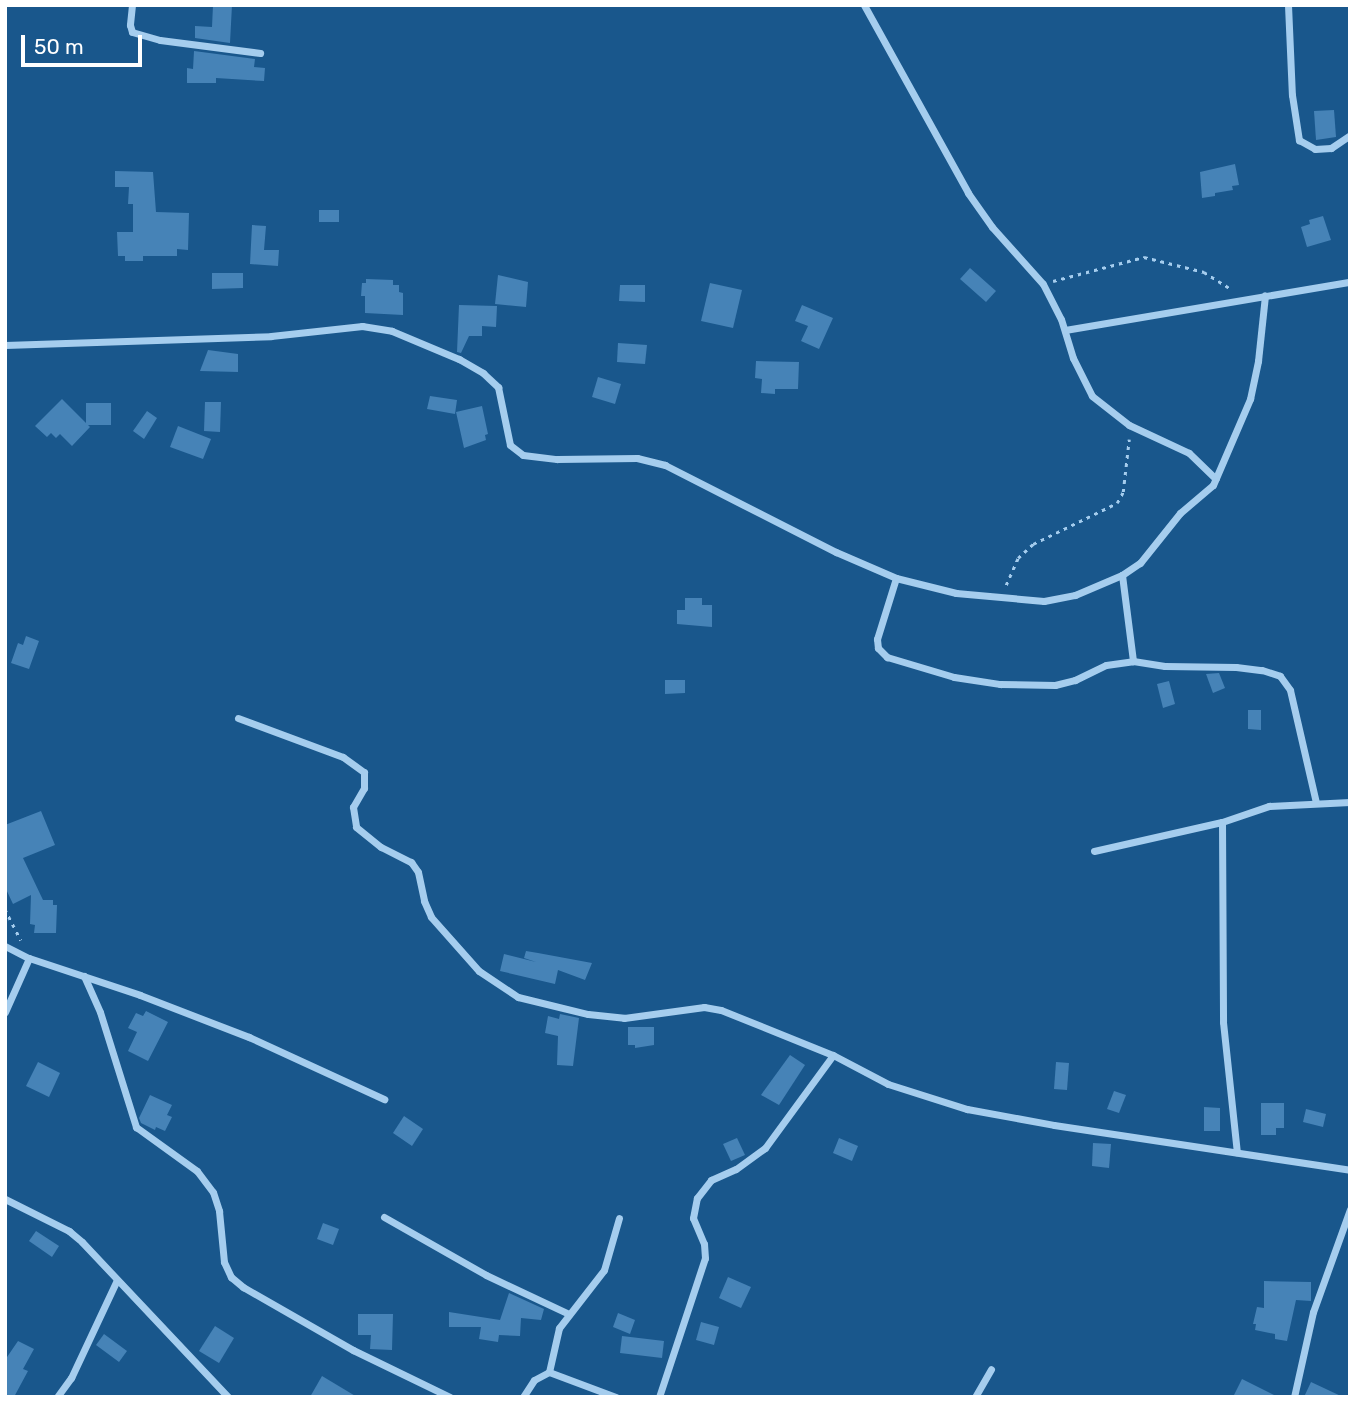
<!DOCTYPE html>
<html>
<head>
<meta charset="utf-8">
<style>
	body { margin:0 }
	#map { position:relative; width:1355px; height:1402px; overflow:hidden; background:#19578c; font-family:Rubik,sans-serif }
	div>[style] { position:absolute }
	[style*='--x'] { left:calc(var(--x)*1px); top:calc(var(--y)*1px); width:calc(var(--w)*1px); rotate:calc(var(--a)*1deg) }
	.building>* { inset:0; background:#4683b7 }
	.path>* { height:2.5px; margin-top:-1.25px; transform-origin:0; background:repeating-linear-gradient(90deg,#a5cdee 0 3.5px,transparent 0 8.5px) }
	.street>* { height:7px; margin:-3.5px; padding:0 3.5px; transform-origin:3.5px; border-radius:3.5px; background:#a5cdee }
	span { translate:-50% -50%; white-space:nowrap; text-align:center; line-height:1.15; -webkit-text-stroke:7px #19578c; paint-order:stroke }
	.frame { position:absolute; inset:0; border:7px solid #fff; pointer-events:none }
	.scale { position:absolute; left:21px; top:35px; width:121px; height:32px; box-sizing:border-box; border:4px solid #fff; border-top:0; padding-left:9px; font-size:21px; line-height:24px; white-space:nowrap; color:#fff; -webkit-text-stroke:5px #19578c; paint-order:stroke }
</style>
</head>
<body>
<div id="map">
	<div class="building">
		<div style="clip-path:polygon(213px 5px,232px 5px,230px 43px,195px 38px,195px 26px,212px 27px)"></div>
		<div style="clip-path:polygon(194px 51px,255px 59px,254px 67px,265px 68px,264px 81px,216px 78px,216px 83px,187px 83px,187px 68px,193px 69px)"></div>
		<div style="clip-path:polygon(1334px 110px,1336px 137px,1316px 140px,1314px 111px)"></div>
		<div style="clip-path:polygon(1235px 164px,1239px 185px,1232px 186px,1233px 190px,1215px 193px,1215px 196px,1202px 198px,1200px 172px)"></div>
		<div style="clip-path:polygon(115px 171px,153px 172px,156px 212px,189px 213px,188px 250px,177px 249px,177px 256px,143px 256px,143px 261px,125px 261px,125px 256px,118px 256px,117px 232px,133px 232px,133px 204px,128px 204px,129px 187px,115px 187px)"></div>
		<div style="clip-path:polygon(319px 210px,339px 210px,339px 222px,319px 222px)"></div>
		<div style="clip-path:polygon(1323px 216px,1331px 240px,1307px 247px,1301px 227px,1310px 224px,1309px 220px)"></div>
		<div style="clip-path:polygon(252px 225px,266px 226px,264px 250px,279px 250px,278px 266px,250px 264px)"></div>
		<div style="clip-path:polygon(970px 268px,996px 291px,986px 302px,960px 279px)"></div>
		<div style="clip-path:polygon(212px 273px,243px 273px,243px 288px,212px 289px)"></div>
		<div style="clip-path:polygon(498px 275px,528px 282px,526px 307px,495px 304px)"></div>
		<div style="clip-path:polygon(366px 279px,393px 280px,393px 285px,399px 285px,399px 292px,403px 293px,403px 315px,365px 313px,365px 296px,361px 296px,362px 283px,366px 283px)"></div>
		<div style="clip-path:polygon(710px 283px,742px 290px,733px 328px,701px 321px)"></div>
		<div style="clip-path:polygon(620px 285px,645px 285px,645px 302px,619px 301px)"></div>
		<div style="clip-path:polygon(459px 305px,497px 306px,496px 327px,482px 326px,482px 336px,469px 336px,461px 353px,457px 352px)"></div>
		<div style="clip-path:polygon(802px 305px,833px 318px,819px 349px,801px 341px,808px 326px,795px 321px)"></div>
		<div style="clip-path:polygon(618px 343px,647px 345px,645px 364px,617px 362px)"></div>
		<div style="clip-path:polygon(208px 350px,238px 354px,238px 372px,200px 371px)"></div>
		<div style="clip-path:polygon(756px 361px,799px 362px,798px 389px,775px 389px,775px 394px,761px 393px,762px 379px,755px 378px)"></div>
		<div style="clip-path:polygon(598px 377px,621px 384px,615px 404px,592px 397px)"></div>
		<div style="clip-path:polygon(430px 396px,457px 400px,455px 414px,427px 409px)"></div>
		<div style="clip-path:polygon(62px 399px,86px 423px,86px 403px,111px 403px,111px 425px,88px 425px,90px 427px,72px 446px,60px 434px,56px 438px,51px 433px,47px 437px,35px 426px)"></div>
		<div style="clip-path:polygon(205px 402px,221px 402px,220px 432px,204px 431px)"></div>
		<div style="clip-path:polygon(482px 406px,488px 434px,485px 435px,486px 440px,464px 448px,456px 412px)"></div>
		<div style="clip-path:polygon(147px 411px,157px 418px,144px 439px,133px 431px)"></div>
		<div style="clip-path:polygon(178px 426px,211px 439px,203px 459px,170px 447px)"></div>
		<div style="clip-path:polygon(685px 598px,702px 598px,702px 605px,712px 605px,712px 627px,677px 624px,677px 610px,685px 610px)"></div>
		<div style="clip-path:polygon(26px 636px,39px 641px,29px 669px,11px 663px,18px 643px,23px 645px)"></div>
		<div style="clip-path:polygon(1219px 673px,1225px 688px,1213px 693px,1206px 674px)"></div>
		<div style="clip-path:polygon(665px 680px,685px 680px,685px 693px,665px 694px)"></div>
		<div style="clip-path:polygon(1169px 681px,1175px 704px,1163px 708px,1157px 684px)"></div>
		<div style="clip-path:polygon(1248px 710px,1261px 710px,1261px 730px,1248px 729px)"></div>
		<div style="clip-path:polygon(41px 811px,55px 845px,23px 858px,43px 900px,53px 900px,53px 905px,57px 905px,56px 933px,34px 933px,35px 925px,30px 924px,31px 895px,13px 904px,5px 887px,5px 825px)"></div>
		<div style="clip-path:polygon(526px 951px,538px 953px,592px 963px,585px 980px,558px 970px,555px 984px,500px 971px,504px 954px,536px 962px,524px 958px)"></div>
		<div style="clip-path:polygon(146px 1011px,168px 1022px,148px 1061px,128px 1051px,137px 1032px,128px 1028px,136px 1013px,143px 1016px)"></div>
		<div style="clip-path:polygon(560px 1014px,579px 1018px,573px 1066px,557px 1065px,558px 1036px,545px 1033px,548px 1016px,559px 1019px)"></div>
		<div style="clip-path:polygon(628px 1027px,654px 1027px,654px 1045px,635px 1048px,635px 1045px,628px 1045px)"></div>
		<div style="clip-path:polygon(790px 1055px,805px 1065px,779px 1105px,761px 1095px)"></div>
		<div style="clip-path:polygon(38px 1062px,60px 1073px,49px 1097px,26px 1086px)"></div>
		<div style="clip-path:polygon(1056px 1062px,1069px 1063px,1067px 1090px,1054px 1089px)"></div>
		<div style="clip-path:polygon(1114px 1091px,1126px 1095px,1119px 1113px,1107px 1109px)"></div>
		<div style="clip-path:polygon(150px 1095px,172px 1105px,167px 1115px,172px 1117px,165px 1131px,156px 1127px,155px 1130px,141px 1123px,139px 1118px)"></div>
		<div style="clip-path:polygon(1261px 1103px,1284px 1103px,1284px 1128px,1276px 1128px,1276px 1135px,1261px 1135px)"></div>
		<div style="clip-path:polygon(1204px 1107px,1220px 1108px,1220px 1131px,1204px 1131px)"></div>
		<div style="clip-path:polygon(1306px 1109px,1326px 1114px,1323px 1127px,1303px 1122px)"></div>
		<div style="clip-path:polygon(404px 1116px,423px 1129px,412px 1146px,393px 1133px)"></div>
		<div style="clip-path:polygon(737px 1138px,745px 1155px,731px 1161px,723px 1144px)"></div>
		<div style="clip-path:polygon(839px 1138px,858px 1146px,852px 1161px,833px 1153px)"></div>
		<div style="clip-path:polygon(1093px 1143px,1111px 1144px,1109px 1168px,1092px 1166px)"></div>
		<div style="clip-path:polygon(323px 1223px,339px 1229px,333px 1245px,317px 1239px)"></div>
		<div style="clip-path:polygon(36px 1231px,59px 1246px,52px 1257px,29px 1241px)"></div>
		<div style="clip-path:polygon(728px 1277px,751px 1287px,741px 1308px,719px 1298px)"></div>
		<div style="clip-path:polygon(1264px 1281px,1311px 1282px,1311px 1301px,1296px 1300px,1287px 1341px,1275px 1339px,1275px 1334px,1255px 1330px,1256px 1324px,1253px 1324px,1257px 1307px,1264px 1308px)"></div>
		<div style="clip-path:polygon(509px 1293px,544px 1309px,541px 1320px,521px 1318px,520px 1336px,499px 1335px,498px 1342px,479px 1339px,481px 1327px,449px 1327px,449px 1312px,500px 1320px)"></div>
		<div style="clip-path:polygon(618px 1313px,635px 1320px,630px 1334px,613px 1327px)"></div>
		<div style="clip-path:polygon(358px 1314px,393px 1314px,392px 1350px,370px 1349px,371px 1335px,358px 1335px)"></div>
		<div style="clip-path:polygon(701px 1322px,719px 1327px,714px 1345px,696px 1340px)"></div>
		<div style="clip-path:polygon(215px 1326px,234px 1338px,219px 1363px,199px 1351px)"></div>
		<div style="clip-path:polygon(104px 1334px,127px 1351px,119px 1362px,96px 1345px)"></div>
		<div style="clip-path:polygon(622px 1336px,664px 1341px,662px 1358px,620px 1353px)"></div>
		<div style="clip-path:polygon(18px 1341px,34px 1349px,23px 1369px,28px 1371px,14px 1397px,5px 1397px,5px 1360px)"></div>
		<div style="clip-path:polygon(322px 1376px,357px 1397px,310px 1397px)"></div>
		<div style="clip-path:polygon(1242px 1379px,1278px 1397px,1233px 1397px)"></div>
		<div style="clip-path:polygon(1311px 1382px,1343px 1397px,1304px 1397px)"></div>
	</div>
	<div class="path">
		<div style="--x:1053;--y:281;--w:94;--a:-14.8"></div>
		<div style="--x:1144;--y:257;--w:62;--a:14"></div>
		<div style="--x:1204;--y:272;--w:32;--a:32"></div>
		<div style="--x:1006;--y:585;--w:30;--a:-66"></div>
		<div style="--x:1018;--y:558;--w:21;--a:-43"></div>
		<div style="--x:1033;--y:544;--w:93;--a:-26"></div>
		<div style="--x:1117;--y:503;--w:13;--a:-61"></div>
		<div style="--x:1123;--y:492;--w:53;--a:-83.5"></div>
		<div style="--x:5;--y:909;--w:35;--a:63"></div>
	</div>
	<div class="street">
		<div style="--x:132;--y:5;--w:20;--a:96"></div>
		<div style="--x:130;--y:25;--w:7;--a:74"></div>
		<div style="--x:132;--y:32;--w:29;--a:16"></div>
		<div style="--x:160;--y:40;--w:101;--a:7.4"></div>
		<div style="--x:864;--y:5;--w:215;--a:61"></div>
		<div style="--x:968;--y:193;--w:42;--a:54.8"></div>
		<div style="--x:992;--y:227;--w:76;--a:48.2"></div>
		<div style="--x:1043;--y:284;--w:39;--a:63"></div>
		<div style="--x:1061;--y:319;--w:41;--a:72.9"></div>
		<div style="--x:1073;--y:358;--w:42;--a:63.4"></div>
		<div style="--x:1092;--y:396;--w:47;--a:38.1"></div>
		<div style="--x:1129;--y:425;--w:66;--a:25"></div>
		<div style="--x:1189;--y:453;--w:37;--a:44"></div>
		<div style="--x:1288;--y:5;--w:90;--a:87.5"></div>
		<div style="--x:1292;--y:95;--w:46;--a:81.2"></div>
		<div style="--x:1299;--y:140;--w:18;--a:29"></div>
		<div style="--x:1315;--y:149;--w:16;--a:-4"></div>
		<div style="--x:1331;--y:148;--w:23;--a:-34"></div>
		<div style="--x:1065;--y:330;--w:289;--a:-9.6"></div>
		<div style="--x:5;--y:345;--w:266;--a:-1.9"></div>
		<div style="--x:271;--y:336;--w:92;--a:-6.3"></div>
		<div style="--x:362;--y:326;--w:30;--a:9"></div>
		<div style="--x:392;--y:331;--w:73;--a:22.7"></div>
		<div style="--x:459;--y:359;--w:28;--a:30"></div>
		<div style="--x:483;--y:373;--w:21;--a:43"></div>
		<div style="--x:498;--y:387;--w:59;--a:78.3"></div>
		<div style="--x:510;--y:445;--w:16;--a:38"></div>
		<div style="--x:523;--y:455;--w:34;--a:7"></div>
		<div style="--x:557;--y:459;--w:80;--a:-0.7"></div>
		<div style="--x:637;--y:458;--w:29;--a:14"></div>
		<div style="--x:665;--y:465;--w:192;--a:27"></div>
		<div style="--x:836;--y:552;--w:65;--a:23.4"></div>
		<div style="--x:896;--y:578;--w:62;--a:14"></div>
		<div style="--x:956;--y:593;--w:88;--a:5.2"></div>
		<div style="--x:1044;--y:601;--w:32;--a:-11"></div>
		<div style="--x:1075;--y:595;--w:51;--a:-23.1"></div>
		<div style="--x:1122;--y:575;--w:22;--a:-34"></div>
		<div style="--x:1140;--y:563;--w:64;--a:-51.3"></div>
		<div style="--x:1180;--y:513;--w:43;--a:-40.3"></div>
		<div style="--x:1213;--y:485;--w:94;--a:-66.7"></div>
		<div style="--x:1250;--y:399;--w:39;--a:-78"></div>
		<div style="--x:1258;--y:361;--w:66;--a:-83.9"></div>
		<div style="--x:1122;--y:575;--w:87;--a:82.7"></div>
		<div style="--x:896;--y:578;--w:64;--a:107.3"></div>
		<div style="--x:877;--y:639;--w:9;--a:84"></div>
		<div style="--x:878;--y:648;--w:13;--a:45"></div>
		<div style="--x:887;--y:657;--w:70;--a:16.6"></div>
		<div style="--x:954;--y:677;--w:47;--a:8.7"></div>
		<div style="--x:1000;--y:684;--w:55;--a:1"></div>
		<div style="--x:1055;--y:685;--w:21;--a:-14"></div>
		<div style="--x:1075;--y:680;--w:34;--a:-26"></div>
		<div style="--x:1106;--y:665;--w:27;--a:-8"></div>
		<div style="--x:1133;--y:661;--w:32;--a:9"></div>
		<div style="--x:1165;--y:666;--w:71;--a:0.8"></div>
		<div style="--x:1236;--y:667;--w:26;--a:7"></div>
		<div style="--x:1262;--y:670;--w:19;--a:18"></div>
		<div style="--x:1280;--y:676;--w:17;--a:54"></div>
		<div style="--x:1290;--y:690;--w:116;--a:77"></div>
		<div style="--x:238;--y:718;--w:112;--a:20.4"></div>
		<div style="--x:343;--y:757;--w:26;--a:36"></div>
		<div style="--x:364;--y:772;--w:16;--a:90"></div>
		<div style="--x:364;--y:788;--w:22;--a:120"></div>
		<div style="--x:353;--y:807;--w:20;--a:81"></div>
		<div style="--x:356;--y:827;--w:32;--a:39"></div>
		<div style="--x:381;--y:847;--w:34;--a:27"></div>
		<div style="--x:411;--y:862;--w:12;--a:55"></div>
		<div style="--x:418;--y:872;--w:30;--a:78"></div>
		<div style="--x:424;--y:901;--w:17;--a:66"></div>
		<div style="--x:431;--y:917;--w:72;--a:48.4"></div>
		<div style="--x:479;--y:971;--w:47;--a:33.7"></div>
		<div style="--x:518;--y:997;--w:72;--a:13.7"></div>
		<div style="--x:588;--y:1014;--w:36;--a:6"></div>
		<div style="--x:624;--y:1018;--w:81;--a:-7.8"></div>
		<div style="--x:704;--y:1007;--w:17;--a:10"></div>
		<div style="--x:721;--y:1010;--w:121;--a:21.9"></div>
		<div style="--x:833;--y:1055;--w:62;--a:27.8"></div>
		<div style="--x:888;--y:1084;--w:83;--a:17.6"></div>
		<div style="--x:967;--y:1109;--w:88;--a:10.4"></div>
		<div style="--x:1054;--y:1125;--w:299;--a:8.6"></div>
		<div style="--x:1222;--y:822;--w:200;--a:89.7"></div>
		<div style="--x:1223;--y:1022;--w:131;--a:83.9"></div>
		<div style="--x:1094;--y:851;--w:131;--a:-12.8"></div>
		<div style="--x:1222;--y:822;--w:50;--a:-18.8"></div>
		<div style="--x:1269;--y:806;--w:81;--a:-2.8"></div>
		<div style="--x:5;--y:946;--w:27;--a:27"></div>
		<div style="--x:29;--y:958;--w:117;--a:18.4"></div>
		<div style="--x:140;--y:995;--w:117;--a:21.1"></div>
		<div style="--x:249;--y:1037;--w:149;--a:24.7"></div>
		<div style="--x:84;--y:976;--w:39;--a:66"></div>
		<div style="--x:100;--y:1012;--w:121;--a:72.6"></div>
		<div style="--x:136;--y:1127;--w:75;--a:35.8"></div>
		<div style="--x:197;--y:1171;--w:26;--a:53"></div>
		<div style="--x:213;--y:1192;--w:20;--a:72"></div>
		<div style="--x:219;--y:1211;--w:51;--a:84.4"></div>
		<div style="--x:224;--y:1262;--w:17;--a:65"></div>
		<div style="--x:231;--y:1277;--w:16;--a:40"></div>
		<div style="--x:243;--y:1287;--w:127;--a:29.8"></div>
		<div style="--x:353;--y:1350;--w:108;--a:25.9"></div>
		<div style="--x:5;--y:1012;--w:59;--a:-66"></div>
		<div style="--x:5;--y:1199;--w:72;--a:26.6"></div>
		<div style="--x:69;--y:1231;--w:17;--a:40"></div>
		<div style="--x:82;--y:1242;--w:213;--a:46.7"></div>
		<div style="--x:384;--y:1217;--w:117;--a:29.6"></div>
		<div style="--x:486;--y:1275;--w:92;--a:25.2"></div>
		<div style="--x:549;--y:1372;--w:45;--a:-77.2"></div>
		<div style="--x:559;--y:1328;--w:73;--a:-52.2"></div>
		<div style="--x:604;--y:1270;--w:54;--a:-73.9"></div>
		<div style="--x:57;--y:1397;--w:24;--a:-54"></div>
		<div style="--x:71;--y:1378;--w:108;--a:-64.9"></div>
		<div style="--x:523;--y:1397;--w:20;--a:-57"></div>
		<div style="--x:534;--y:1380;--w:17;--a:-28"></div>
		<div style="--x:549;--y:1372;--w:72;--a:20.5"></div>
		<div style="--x:659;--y:1397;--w:146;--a:-71.7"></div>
		<div style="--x:705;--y:1258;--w:14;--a:-94"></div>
		<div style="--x:704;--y:1244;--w:28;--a:-113"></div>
		<div style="--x:693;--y:1218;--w:20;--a:-79"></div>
		<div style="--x:697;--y:1198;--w:23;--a:-52"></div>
		<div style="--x:711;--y:1180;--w:27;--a:-24"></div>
		<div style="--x:736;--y:1169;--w:36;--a:-36"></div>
		<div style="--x:765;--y:1148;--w:115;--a:-53.8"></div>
		<div style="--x:975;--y:1397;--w:32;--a:-60"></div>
		<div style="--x:1294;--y:1397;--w:87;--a:-77.4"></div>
		<div style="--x:1313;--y:1312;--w:109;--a:-70.2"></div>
	</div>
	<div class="frame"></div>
	<div class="scale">50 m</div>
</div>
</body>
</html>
